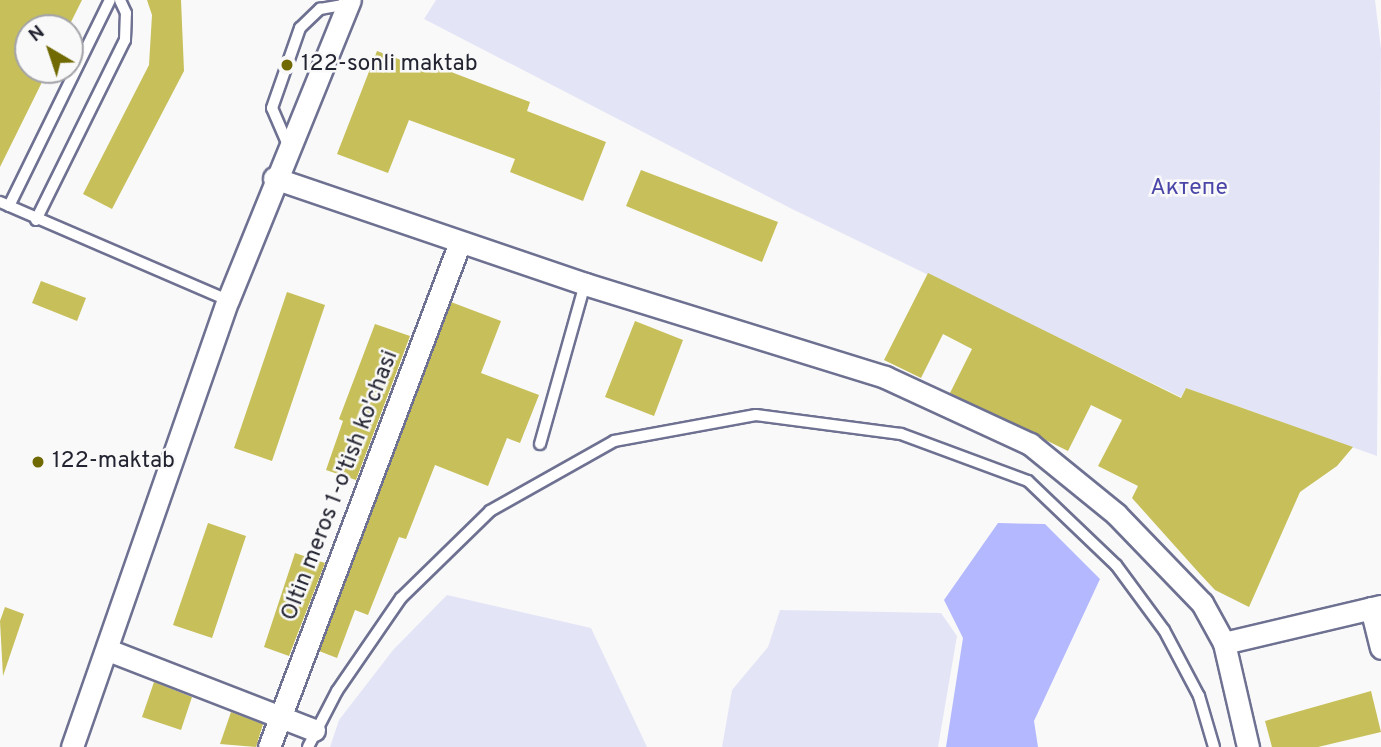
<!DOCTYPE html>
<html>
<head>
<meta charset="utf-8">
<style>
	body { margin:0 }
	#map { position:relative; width:1381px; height:747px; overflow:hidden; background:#f9f9f9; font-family:Overpass,sans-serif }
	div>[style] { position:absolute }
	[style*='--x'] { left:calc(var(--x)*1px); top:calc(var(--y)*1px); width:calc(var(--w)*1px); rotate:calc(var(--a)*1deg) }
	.green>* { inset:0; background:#e3e5f6 }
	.forest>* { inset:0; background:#b3b8ff }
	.building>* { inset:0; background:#c7bf5a }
	.roads { filter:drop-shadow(2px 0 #6e7191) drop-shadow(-2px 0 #6e7191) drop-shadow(0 2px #6e7191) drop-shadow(0 -2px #6e7191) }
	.lane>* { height:10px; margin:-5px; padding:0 5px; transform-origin:5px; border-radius:5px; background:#fff }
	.street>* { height:21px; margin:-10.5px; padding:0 10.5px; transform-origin:10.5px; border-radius:10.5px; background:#fff }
	.dots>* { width:19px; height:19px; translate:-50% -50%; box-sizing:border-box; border:4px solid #f9f9f9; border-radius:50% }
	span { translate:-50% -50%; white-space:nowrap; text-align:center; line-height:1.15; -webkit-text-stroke:5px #f9f9f9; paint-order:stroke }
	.poi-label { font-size:23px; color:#232431 }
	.left { translate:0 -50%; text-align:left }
	.park-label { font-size:23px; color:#4a45a8 }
	.street-label { font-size:23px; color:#232431 }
	.north { position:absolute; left:14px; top:14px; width:70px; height:70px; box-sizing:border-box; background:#f9f9f9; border:2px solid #a3a4a9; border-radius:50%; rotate:321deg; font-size:19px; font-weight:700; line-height:28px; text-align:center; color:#232431 }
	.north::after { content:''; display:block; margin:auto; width:24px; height:32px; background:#716a03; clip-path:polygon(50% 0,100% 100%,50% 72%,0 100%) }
</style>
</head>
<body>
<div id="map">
	<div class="green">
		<div style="clip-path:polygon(436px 0,1375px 0,1381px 49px,1377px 456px,1186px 388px,1181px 397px,792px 209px,424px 19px)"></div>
		<div style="clip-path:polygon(447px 595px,591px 628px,647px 747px,330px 747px,339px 720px,393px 650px)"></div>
		<div style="clip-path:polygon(780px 610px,941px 613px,957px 636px,938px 747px,722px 747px,732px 690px,768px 647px)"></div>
	</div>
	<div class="forest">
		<div style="clip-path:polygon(998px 523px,1045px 524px,1100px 579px,1034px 721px,1038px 747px,946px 747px,963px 638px,944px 600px)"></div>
	</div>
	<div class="building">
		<div style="clip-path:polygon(0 0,82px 0,68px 28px,28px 28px,28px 70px,48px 70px,0 167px)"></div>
		<div style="clip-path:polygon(147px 0,181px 0,184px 71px,112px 209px,83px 194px,149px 65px,152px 15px)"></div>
		<div style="clip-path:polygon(377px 51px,436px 73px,438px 67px,530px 102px,527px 111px,606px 142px,583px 201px,510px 172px,515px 159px,409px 120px,388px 173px,337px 154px)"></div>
		<div style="clip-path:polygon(641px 170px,778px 222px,762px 262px,626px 206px)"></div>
		<div style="clip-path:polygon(928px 273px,1181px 398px,1186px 388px,1353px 447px,1337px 466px,1300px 492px,1249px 607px,1215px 590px,1200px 574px,1132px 498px,1138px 486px,1098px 466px,1122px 420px,1091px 405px,1068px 451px,950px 393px,972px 349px,943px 334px,921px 378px,884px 360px)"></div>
		<div style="clip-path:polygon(41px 281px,86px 298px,77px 321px,32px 303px)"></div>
		<div style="clip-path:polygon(287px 292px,325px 305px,272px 461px,234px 448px)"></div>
		<div style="clip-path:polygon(451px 302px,501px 321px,481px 373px,539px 395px,520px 443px,507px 438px,488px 486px,435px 465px,406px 539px,399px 537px,368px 615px,355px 610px,337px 658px,319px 651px)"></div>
		<div style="clip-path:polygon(635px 321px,683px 340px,654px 416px,605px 397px)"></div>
		<div style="clip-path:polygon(375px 324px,410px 336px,356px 480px,326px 470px,343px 421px,339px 419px)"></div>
		<div style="clip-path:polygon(208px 523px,246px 536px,212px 638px,173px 625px)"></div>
		<div style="clip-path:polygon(295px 553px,325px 563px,289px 656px,264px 647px)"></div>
		<div style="clip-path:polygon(5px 607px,24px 614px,3px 676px,0 621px)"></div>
		<div style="clip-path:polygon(154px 682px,192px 697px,181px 730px,142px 717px)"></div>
		<div style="clip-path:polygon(1371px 691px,1381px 732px,1318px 747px,1272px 747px,1265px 721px)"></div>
		<div style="clip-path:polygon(231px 712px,263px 724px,256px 747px,220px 744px)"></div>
	</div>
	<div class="roads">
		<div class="lane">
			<div style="--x:288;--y:145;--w:40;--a:-113.4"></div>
			<div style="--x:272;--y:108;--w:85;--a:-70.7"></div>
			<div style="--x:300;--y:28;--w:28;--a:-44"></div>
			<div style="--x:320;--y:9;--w:28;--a:-10"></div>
			<div style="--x:0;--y:202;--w:248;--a:23.3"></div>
			<div style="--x:9;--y:206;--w:229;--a:-63.9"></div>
			<div style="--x:36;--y:220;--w:201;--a:-63.7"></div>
			<div style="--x:125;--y:40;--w:27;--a:-88"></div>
			<div style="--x:126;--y:13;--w:14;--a:-115"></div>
			<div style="--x:540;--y:444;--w:166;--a:-74.3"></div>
			<div style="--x:308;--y:747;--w:63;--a:-62.6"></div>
			<div style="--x:337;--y:691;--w:113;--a:-55.5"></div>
			<div style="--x:401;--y:598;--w:124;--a:-44.3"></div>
			<div style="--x:490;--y:511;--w:142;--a:-29.4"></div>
			<div style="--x:614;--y:441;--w:144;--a:-10.4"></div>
			<div style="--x:756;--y:415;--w:146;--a:7.5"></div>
			<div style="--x:901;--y:434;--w:135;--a:20.3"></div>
			<div style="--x:1028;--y:481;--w:122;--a:43.7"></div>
			<div style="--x:1116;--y:565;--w:81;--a:53.6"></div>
			<div style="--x:1164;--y:630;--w:75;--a:62.1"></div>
			<div style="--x:1199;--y:696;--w:53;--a:73.6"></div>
		</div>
		<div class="street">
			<div style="--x:274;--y:178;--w:329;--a:18.8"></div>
			<div style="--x:585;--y:284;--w:314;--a:17.2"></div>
			<div style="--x:885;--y:377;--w:160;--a:24.8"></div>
			<div style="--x:1030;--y:444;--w:111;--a:39.1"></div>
			<div style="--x:1116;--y:514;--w:124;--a:46"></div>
			<div style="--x:1202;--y:603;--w:46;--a:61.2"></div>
			<div style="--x:1224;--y:643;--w:107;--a:77"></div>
			<div style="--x:1371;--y:608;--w:41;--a:76"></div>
			<div style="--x:1224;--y:643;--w:161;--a:-13.3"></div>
			<div style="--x:108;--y:650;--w:221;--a:21.2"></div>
			<div style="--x:72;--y:747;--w:473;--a:-70.8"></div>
			<div style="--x:228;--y:300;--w:324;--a:-67.9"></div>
			<div style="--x:269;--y:747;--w:540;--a:-69.28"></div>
		</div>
	</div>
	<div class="dots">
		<div style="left:287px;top:65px;background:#716a03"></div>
		<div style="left:38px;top:462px;background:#716a03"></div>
	</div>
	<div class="poi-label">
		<span class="left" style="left:301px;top:65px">122-sonli maktab</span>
		<span class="left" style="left:52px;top:462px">122-maktab</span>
	</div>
	<div class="park-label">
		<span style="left:1189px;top:189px">Актепе</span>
	</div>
	<div class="street-label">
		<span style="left:341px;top:486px;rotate:-69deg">Oltin meros 1-o'tish ko'chasi</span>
	</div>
	<div class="north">N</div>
</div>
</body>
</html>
